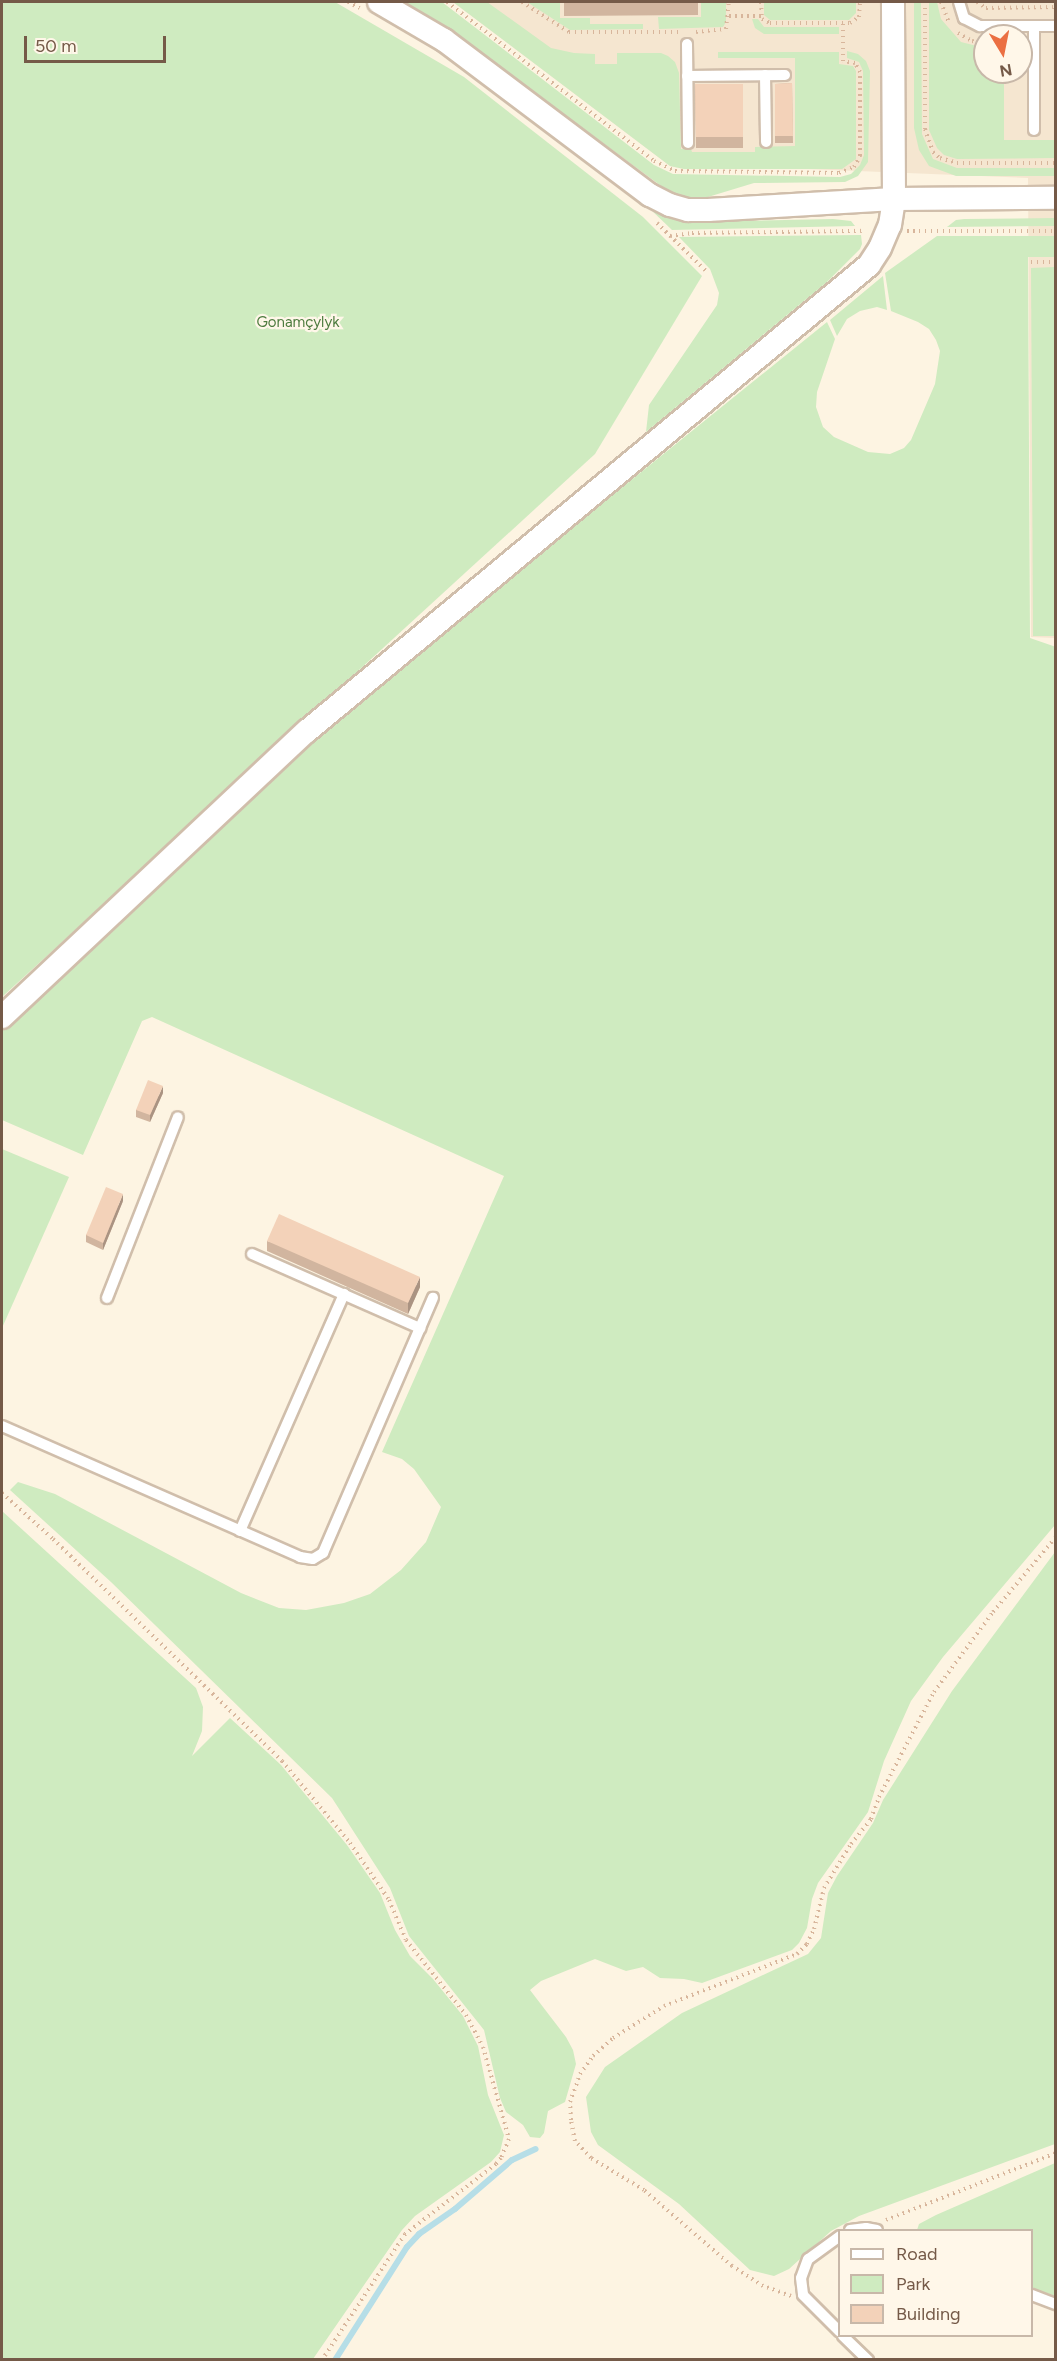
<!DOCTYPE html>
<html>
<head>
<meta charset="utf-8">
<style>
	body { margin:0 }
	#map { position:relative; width:1057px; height:2361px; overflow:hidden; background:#fdf4e2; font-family:Figtree,sans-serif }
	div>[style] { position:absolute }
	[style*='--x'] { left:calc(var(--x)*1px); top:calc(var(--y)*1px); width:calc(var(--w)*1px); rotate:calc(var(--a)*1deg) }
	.residential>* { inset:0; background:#f5e6d0 }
	.green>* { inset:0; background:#cfebc0 }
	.stream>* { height:6px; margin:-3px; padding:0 3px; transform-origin:3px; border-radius:3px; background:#b6dee7 }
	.path>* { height:4px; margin-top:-2px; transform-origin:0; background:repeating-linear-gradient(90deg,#d8b69c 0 1.5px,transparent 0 6px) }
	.roads { filter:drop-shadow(2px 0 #d0beab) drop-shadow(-2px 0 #d0beab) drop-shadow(0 2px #d0beab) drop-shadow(0 -2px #d0beab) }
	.service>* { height:10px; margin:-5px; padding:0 5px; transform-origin:5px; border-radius:5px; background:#fff }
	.minor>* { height:22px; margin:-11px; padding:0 11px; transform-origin:11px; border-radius:11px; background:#fff }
	.wall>* { inset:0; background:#d1b59f }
	.shaded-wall>* { inset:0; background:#aa9382 }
	.building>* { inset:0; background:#f3d2b9 }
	span { translate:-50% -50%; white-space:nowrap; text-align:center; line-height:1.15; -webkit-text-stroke:4.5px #fff7e9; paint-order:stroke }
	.park-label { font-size:15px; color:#4e7c3f }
	.frame { position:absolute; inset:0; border:3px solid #755a48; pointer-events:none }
	.legend { position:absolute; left:838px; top:2229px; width:195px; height:108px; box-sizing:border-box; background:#fff7e9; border:2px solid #c8b8a9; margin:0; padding:8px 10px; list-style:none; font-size:18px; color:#755a48 }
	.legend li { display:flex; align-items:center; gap:12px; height:30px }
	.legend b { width:30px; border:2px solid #c8b8a9 }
	.north { position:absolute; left:973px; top:24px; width:60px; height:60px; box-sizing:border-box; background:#fff7e9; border:2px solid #c8b8a9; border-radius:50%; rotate:170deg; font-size:16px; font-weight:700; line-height:24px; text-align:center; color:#755a48 }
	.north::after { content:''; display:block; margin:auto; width:21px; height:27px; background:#eb6f42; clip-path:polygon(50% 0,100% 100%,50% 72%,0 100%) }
	.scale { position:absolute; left:24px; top:36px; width:142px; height:27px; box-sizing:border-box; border:3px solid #755a48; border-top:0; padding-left:8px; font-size:18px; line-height:21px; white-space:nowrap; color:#755a48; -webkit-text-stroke:4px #fff7e9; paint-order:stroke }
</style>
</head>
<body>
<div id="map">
	<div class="residential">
		<div style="clip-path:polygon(evenodd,453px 2px,1055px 2px,1055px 638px,1031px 637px,1028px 178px,808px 169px,684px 169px,670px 166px,453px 2px,985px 36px,1021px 36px,1021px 72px,985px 72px,985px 36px)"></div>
	</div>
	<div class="green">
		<div style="clip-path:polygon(2px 2px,335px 2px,464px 77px,643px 217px,702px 276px,595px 454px,2px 997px)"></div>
		<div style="clip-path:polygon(402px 2px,442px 2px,654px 165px,673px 174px,840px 177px,851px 174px,860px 165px,864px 155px,863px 71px,859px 62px,847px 58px,847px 51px,858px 54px,866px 61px,870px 71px,868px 162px,858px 176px,845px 182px,754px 183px,698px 200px,676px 197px,458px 36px)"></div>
		<div style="clip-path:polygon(453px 2px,487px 2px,551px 48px,574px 53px,595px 54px,595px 64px,617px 64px,617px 53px,661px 53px,668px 56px,675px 62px,679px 73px,681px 149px,691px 149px,692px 152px,755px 152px,755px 147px,795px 146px,795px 58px,718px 58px,718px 52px,839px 52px,839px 64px,853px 66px,856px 71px,856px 159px,842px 169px,684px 169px,670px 166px)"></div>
		<div style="clip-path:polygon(527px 2px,560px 2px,560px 18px,590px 18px,590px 24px,643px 24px,643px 29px,570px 30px)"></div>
		<div style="clip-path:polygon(701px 2px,726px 2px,726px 22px,723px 27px,659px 29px,658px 17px,701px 17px)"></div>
		<div style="clip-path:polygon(764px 2px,856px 2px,856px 13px,849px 20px,770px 20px,764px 15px)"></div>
		<div style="clip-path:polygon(914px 2px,921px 2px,922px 134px,933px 159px,957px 168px,1055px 168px,1055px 176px,956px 176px,929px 166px,919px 150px,914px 128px)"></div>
		<div style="clip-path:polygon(929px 2px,937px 2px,941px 19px,961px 42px,985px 48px,985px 72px,1004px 72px,1004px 140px,1055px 140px,1055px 158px,957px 159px,944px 155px,937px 148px,929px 130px)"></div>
		<div style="clip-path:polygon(752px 19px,758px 19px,764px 27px,839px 27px,839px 34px,764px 34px,755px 28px)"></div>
		<div style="clip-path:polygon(648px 207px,685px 222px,833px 219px,851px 221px,855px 226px,672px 230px)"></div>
		<div style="clip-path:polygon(1055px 218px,1055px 226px,947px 227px,956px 220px,964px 219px)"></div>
		<div style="clip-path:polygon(861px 235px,862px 244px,860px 249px,827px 282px,646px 432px,649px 405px,717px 305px,719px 293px,710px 269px,679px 237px)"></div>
		<div style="clip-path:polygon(937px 236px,1055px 236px,1055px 257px,1028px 257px,1030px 638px,1056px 647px,1055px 1525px,943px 1657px,911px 1701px,884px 1761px,868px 1812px,818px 1883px,812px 1899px,807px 1928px,799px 1943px,792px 1950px,702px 1983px,684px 1979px,660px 1978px,643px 1967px,626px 1971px,595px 1959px,541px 1981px,530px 1990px,566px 2037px,573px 2050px,576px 2064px,565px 2102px,548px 2111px,544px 2133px,540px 2138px,530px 2137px,523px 2125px,506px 2112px,500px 2098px,484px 2030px,409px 1936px,390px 1888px,332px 1798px,111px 1582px,10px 1490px,18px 1482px,55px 1494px,241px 1593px,279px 1608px,306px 1610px,344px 1603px,370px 1594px,401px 1570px,426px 1542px,441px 1507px,414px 1469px,402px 1459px,382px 1452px,504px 1176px,152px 1017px,142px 1021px,83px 1155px,2px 1120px,2px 1028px,313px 737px,827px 322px,835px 339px,817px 392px,816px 407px,823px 427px,834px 437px,868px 452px,890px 454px,904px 448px,911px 440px,935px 384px,940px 351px,936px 340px,929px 329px,918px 322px,891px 311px,885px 273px)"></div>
		<div style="clip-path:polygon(1055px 267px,1055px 636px,1033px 636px,1031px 268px)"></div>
		<div style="clip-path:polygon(883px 276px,887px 310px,877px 307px,860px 311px,847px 319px,837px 336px,830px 320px)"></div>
		<div style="clip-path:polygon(2px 1149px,69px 1177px,2px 1328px)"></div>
		<div style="clip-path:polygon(2px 1511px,196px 1688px,203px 1707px,202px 1731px,192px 1756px,230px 1718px,281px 1765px,347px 1845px,380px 1893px,395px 1930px,410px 1956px,433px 1979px,463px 2016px,478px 2046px,488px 2095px,504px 2135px,500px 2152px,491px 2162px,415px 2216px,402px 2230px,313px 2359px,2px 2359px)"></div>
		<div style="clip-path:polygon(1055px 1552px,1055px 2144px,859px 2216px,831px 2231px,789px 2269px,774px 2276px,750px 2270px,679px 2204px,598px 2145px,591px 2132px,586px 2097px,605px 2067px,682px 2013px,808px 1954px,821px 1938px,828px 1893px,837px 1876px,873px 1823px,883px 1800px,952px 1691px)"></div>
		<div style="clip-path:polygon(1055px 2163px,1055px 2296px,1032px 2288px,1032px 2230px,917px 2230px,919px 2224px,936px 2215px)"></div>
	</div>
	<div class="stream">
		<div style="--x:335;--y:2360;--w:134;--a:-57.5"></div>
		<div style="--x:407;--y:2247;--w:18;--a:-47"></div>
		<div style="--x:419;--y:2234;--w:44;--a:-34.8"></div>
		<div style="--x:455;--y:2209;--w:75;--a:-40.7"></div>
		<div style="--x:512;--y:2160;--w:26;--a:-25"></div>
	</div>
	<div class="path">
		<div style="--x:348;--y:2;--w:13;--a:27"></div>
		<div style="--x:447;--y:2;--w:261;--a:37.5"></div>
		<div style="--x:654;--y:161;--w:23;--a:25"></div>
		<div style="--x:675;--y:171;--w:164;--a:0.7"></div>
		<div style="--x:839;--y:173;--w:16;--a:-22"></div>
		<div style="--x:854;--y:167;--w:13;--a:-61"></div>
		<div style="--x:860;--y:156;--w:84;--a:-90"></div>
		<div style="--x:860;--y:72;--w:10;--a:-119"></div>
		<div style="--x:855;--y:63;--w:12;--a:-171"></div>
		<div style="--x:843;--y:61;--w:38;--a:-90"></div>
		<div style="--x:522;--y:2;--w:56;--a:32.6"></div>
		<div style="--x:569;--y:32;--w:110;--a:0"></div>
		<div style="--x:761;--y:2;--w:17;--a:87"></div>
		<div style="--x:762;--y:19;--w:9;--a:27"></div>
		<div style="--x:770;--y:23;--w:80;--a:0"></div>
		<div style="--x:850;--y:23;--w:11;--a:-34"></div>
		<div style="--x:859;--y:17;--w:15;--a:-86"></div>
		<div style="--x:925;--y:2;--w:127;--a:90"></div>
		<div style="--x:925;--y:129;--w:24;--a:71"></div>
		<div style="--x:933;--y:152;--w:9;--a:41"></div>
		<div style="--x:940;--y:158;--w:18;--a:16"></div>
		<div style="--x:957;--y:163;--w:99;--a:0"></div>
		<div style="--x:941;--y:2;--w:22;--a:69"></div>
		<div style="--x:977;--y:2;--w:11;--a:34"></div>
		<div style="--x:986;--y:8;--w:70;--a:-0.8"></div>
		<div style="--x:729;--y:16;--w:32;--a:0"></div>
		<div style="--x:696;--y:32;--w:30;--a:-6"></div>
		<div style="--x:726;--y:29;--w:27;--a:-84"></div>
		<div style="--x:958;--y:33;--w:16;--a:30"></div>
		<div style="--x:972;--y:41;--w:13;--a:9"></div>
		<div style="--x:657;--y:223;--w:69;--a:44.4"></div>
		<div style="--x:907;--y:231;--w:149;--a:0"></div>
		<div style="--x:670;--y:236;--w:22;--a:-8"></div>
		<div style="--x:692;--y:233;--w:174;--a:-0.7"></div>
		<div style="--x:1031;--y:262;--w:25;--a:0"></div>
		<div style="--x:2;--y:1493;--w:69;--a:42"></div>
		<div style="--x:53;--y:1539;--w:319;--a:44.1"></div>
		<div style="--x:282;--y:1761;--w:107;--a:50.3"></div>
		<div style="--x:350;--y:1843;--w:69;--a:55.6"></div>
		<div style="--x:389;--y:1900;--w:43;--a:67"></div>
		<div style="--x:406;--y:1940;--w:96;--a:51.3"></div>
		<div style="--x:466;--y:2015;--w:36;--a:62"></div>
		<div style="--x:483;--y:2047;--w:96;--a:74.2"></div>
		<div style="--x:509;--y:2139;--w:21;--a:113"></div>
		<div style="--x:501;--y:2158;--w:8;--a:130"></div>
		<div style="--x:496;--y:2164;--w:115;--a:142.4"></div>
		<div style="--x:405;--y:2234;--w:151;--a:123.4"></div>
		<div style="--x:886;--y:2220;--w:183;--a:-21.5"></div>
		<div style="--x:791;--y:2296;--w:30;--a:-160"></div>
		<div style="--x:763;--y:2286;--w:37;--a:-147"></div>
		<div style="--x:732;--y:2266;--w:116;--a:-139.2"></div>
		<div style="--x:644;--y:2190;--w:62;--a:-148.9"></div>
		<div style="--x:591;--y:2158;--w:23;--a:-133"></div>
		<div style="--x:575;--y:2141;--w:21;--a:-101"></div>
		<div style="--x:571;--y:2120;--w:18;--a:-93"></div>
		<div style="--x:570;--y:2102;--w:30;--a:-70"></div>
		<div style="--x:580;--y:2074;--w:22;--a:-54"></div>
		<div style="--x:593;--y:2056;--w:27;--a:-42"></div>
		<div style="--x:613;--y:2038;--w:60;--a:-32.1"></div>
		<div style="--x:664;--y:2006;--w:143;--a:-21.4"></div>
		<div style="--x:797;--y:1954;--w:14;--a:-45"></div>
		<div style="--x:807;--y:1944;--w:17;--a:-65"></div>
		<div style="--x:814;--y:1929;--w:42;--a:-76.3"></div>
		<div style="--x:824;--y:1888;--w:52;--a:-58.5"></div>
		<div style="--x:851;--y:1844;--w:32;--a:-51"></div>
		<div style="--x:871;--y:1819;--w:23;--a:-70"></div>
		<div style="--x:879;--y:1797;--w:119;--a:-62.4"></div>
		<div style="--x:934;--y:1692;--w:99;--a:-53.6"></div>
		<div style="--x:993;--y:1612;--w:98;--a:-50"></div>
	</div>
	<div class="roads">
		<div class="service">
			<div style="--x:959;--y:2;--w:17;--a:73"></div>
			<div style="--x:964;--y:18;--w:18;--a:27"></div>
			<div style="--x:980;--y:26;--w:76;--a:0"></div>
			<div style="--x:687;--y:44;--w:99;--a:89.4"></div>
			<div style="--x:765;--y:75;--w:67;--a:89.1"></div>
			<div style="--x:687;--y:76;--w:98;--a:-0.6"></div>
			<div style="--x:1034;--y:130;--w:104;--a:-90"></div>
			<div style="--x:252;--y:1254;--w:184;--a:23.8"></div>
			<div style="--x:107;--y:1298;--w:194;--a:-68.6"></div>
			<div style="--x:2;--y:1426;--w:326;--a:23.7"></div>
			<div style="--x:300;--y:1557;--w:13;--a:9"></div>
			<div style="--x:313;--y:1559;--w:12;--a:-31"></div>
			<div style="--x:323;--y:1553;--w:278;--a:-66.7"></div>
			<div style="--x:240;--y:1531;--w:259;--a:-66.3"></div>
			<div style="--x:850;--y:2230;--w:16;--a:-7"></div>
			<div style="--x:866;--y:2228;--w:11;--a:10"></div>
			<div style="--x:840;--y:2236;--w:39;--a:144"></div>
			<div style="--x:808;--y:2259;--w:20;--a:110"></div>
			<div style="--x:801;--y:2278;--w:17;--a:83"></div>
			<div style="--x:803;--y:2295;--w:52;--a:45"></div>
			<div style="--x:1032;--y:2295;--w:26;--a:21"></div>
			<div style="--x:843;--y:2336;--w:35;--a:44"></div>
		</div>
		<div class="minor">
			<div style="--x:379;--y:2;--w:75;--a:30.3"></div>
			<div style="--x:444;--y:40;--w:258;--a:37"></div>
			<div style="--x:650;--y:195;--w:22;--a:27"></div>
			<div style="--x:670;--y:205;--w:19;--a:16"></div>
			<div style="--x:688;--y:210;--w:20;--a:0"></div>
			<div style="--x:708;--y:210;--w:186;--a:-3.4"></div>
			<div style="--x:894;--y:199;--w:162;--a:-0.4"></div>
			<div style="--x:2;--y:1017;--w:418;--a:-43.2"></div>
			<div style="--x:307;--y:731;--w:730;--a:-39.66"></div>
			<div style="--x:869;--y:265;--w:20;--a:-57"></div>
			<div style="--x:880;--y:248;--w:25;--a:-67"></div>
			<div style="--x:890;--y:225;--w:26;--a:-81"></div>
			<div style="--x:894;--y:199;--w:197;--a:-90.3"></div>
		</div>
	</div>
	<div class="wall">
		<div style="clip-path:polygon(564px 2px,698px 2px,698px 15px,564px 16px)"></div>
		<div style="clip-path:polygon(792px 83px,793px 143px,775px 143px,775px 84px)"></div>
		<div style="clip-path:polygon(695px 84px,743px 84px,743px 148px,696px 148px)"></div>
		<div style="clip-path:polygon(163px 1093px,150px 1122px,136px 1117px,136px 1110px)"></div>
		<div style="clip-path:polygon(123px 1201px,103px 1250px,86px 1242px,86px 1235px)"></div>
		<div style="clip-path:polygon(267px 1241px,420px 1287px,408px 1314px,267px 1251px)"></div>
	</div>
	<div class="shaded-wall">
		<div style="clip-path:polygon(163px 1086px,163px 1093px,150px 1122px,150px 1115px)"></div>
		<div style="clip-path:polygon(123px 1194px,123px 1201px,103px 1250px,103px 1243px)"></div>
		<div style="clip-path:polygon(420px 1277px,420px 1287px,408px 1314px,408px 1303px)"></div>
	</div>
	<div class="building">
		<div style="clip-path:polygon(792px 83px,793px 136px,775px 136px,775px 84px)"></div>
		<div style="clip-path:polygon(695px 84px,743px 84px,743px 137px,696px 137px)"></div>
		<div style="clip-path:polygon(148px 1080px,163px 1086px,150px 1115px,136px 1110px)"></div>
		<div style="clip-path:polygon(106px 1187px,123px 1194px,103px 1243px,86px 1235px)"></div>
		<div style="clip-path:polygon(279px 1214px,420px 1277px,408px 1303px,267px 1241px)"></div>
	</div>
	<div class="park-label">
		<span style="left:298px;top:323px">Gonamçylyk</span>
	</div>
	<div class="frame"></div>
	<ul class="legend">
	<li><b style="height:8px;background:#fff"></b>Road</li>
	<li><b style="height:16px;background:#cfebc0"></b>Park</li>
	<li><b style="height:16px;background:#f3d2b9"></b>Building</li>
	</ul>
	<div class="north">N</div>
	<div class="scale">50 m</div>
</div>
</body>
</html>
